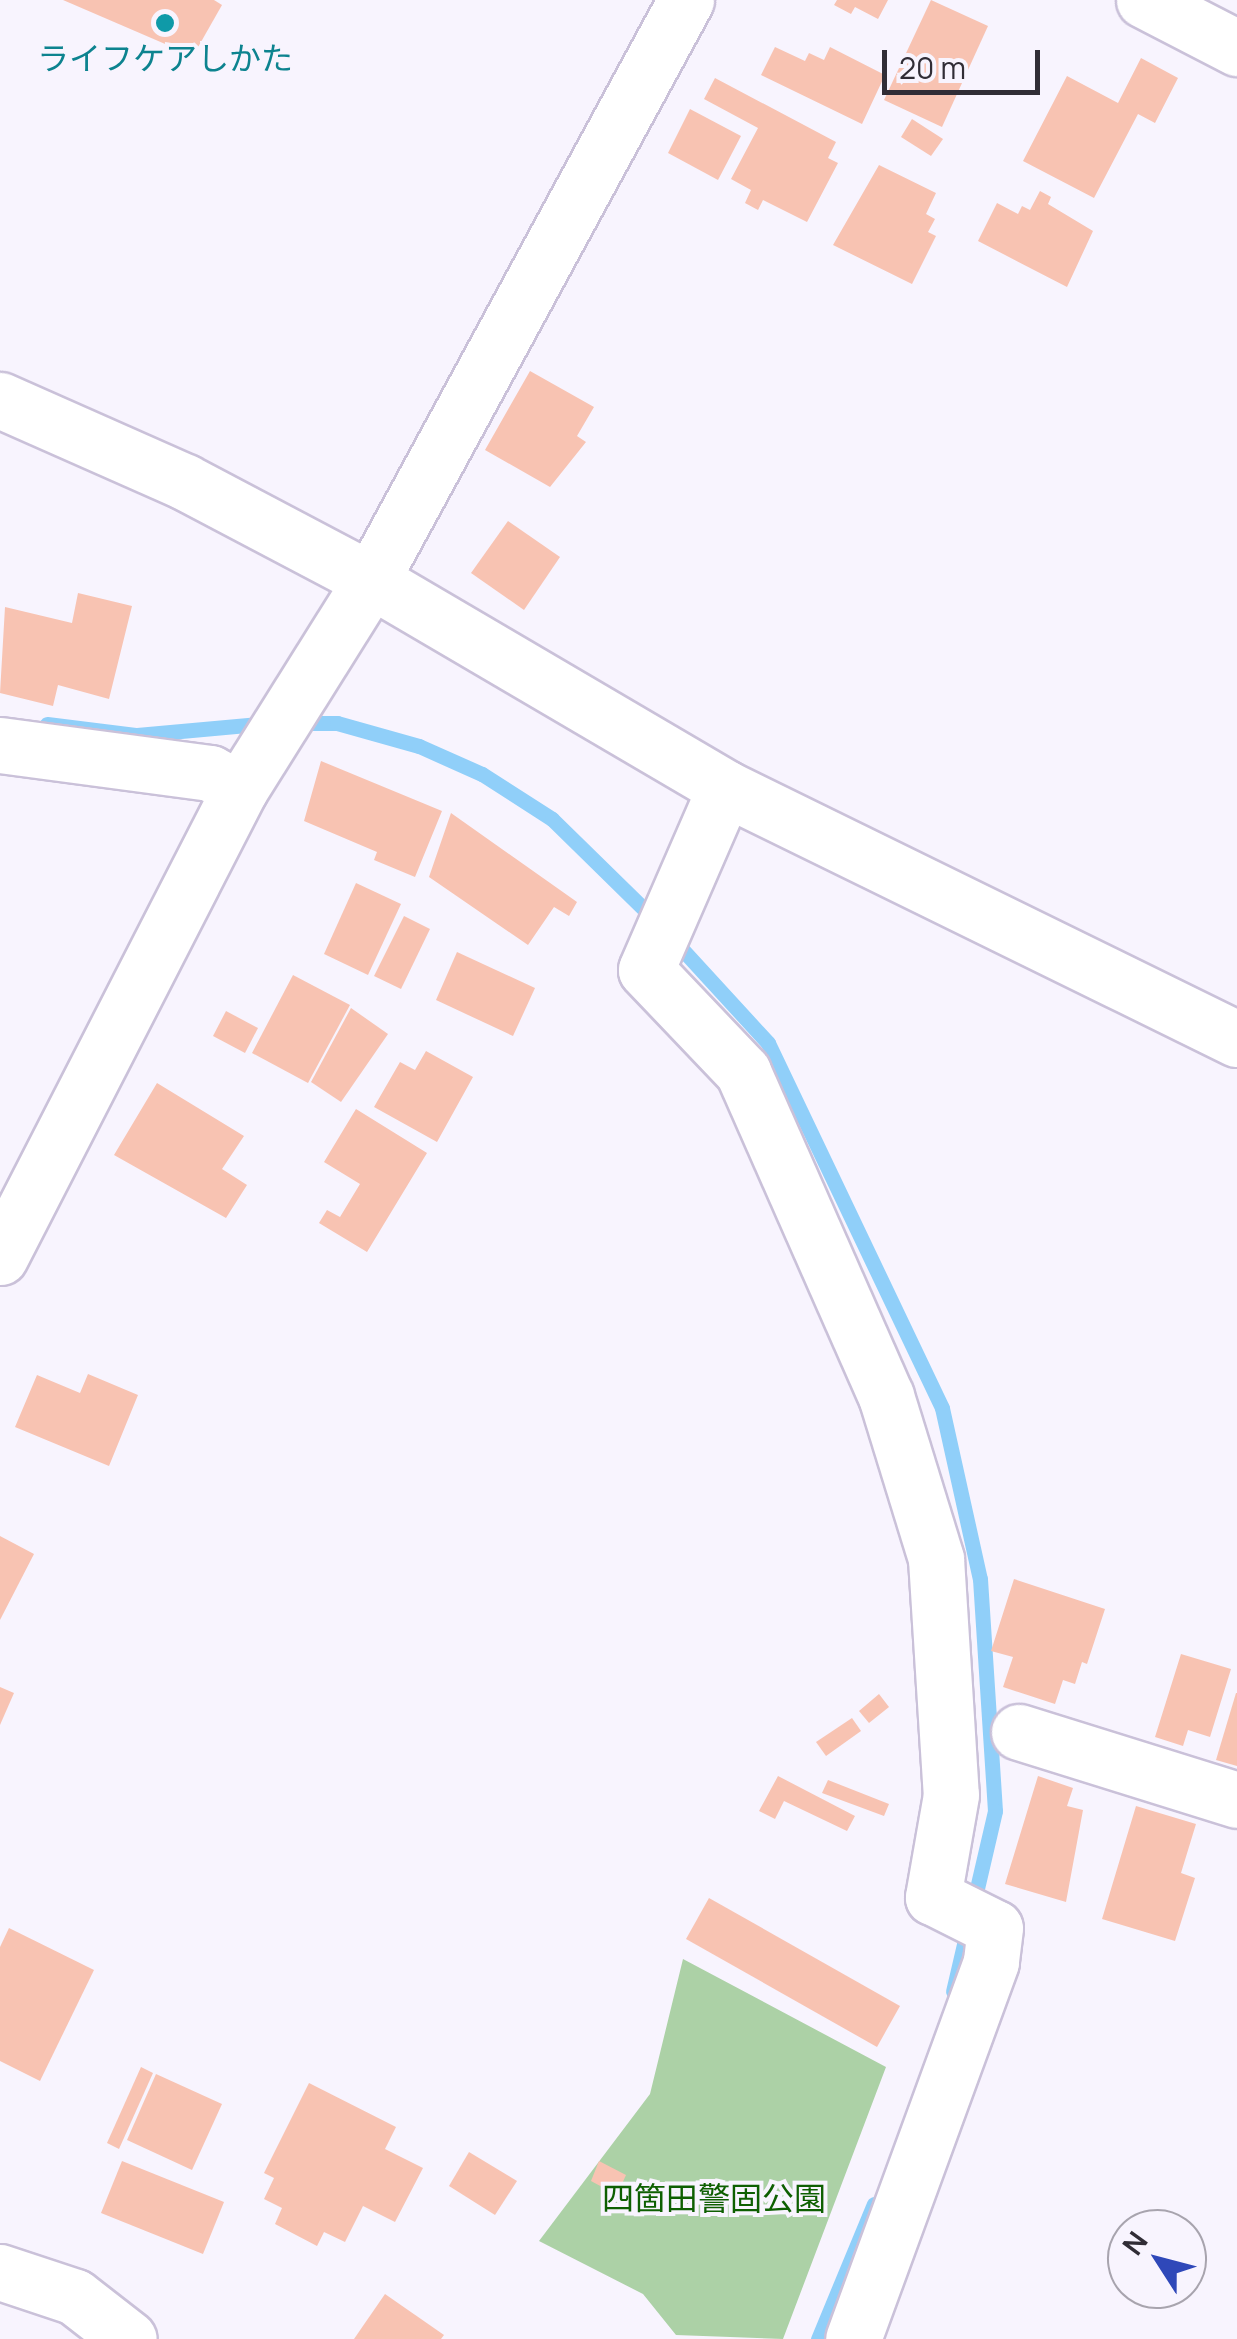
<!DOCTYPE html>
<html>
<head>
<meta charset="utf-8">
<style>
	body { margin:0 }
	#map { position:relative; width:1237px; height:2339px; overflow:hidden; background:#f8f4fe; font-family:Manrope,"Noto Sans JP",sans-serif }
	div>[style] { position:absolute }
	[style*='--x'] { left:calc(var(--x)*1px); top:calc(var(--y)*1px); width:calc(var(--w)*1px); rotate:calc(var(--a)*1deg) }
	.green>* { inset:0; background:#acd1a6 }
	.stream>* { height:15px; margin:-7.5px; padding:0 7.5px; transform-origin:7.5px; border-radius:7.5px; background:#90cff9 }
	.building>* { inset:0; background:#f8c3b2 }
	.roads { filter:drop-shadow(2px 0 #cac1d9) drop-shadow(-2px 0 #cac1d9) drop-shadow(0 2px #cac1d9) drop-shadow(0 -2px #cac1d9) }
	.minor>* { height:55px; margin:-27.5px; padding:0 27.5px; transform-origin:27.5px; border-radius:27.5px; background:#fff }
	.dots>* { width:28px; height:28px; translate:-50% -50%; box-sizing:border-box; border:5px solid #f8f4fe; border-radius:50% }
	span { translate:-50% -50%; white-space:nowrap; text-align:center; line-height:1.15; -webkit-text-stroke:8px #f8f4fe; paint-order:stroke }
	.culture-label { font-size:32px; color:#0d838f }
	.park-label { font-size:32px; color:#0e5f02 }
	.north { position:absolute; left:1107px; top:2209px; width:100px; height:100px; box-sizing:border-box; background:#f8f4fe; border:2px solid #a8a4ae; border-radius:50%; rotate:306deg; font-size:28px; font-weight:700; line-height:40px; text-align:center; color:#312d36 }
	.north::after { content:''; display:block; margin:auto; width:35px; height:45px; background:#2f48b9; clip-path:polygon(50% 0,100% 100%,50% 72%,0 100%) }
	.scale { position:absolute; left:882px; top:50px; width:158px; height:45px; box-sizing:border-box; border:5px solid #312d36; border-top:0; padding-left:12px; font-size:30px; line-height:35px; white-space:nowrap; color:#312d36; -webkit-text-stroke:8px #f8f4fe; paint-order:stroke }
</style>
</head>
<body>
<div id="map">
	<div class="green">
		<div style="clip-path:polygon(683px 1959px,886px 2067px,783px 2339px,676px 2335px,643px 2294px,539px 2241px,650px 2094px)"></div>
	</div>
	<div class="stream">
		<div style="--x:296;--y:723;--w:41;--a:0"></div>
		<div style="--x:337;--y:723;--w:85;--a:15.7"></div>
		<div style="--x:419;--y:746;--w:69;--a:24"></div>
		<div style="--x:482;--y:774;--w:83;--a:32.7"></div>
		<div style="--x:552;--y:819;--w:143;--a:44.4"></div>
		<div style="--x:47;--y:724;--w:91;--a:7"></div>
		<div style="--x:137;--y:735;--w:132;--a:-5.2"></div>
		<div style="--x:670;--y:936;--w:145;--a:47.5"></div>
		<div style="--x:768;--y:1043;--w:404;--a:64.5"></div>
		<div style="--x:942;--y:1408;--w:175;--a:77.5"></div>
		<div style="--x:980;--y:1579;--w:232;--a:86.3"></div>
		<div style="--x:995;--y:1811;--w:185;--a:103.1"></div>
		<div style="--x:818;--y:2339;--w:146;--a:-67.5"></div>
	</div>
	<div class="building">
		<div style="clip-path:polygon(63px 0,214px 0,222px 5px,193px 56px)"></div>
		<div style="clip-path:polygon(837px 0,888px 0,878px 19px,855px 7px,851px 14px,834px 5px)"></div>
		<div style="clip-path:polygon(931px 0,988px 26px,942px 127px,884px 100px)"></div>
		<div style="clip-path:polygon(775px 47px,805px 61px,809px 53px,824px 60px,830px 47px,885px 75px,862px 124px,761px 75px)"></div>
		<div style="clip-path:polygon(1141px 58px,1178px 78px,1155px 123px,1138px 114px,1094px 198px,1023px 161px,1067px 76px,1118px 103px)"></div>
		<div style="clip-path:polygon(715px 78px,836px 142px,828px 158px,838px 163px,807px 222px,763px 200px,758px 210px,745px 203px,751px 190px,731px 179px,758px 128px,704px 99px)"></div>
		<div style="clip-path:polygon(690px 109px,741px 136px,718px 180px,668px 153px)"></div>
		<div style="clip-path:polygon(912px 119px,943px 139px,931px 156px,901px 137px)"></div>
		<div style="clip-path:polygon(879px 165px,936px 193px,926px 214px,935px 219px,928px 232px,936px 236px,912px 284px,833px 245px)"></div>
		<div style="clip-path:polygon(1040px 191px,1051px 197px,1048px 204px,1093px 231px,1067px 287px,978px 241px,997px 203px,1018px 214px,1022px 206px,1030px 210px)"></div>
		<div style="clip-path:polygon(530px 371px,594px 407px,577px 436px,586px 442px,550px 487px,485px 450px)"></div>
		<div style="clip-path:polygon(508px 521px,560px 557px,524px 610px,471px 573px)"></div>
		<div style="clip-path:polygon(78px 593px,132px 606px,109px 699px,58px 685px,53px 706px,0 693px,5px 607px,72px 623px)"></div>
		<div style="clip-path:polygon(321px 761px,442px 811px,415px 877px,374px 860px,377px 852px,304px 821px)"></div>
		<div style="clip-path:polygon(451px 813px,577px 902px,569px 916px,554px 907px,528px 945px,429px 877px)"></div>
		<div style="clip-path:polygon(356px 883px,401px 904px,368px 975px,324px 954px)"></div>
		<div style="clip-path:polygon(404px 916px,430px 929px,401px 989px,374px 976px)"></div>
		<div style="clip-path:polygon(457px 952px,535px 988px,513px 1036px,436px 1000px)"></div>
		<div style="clip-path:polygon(293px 975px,350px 1005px,308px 1083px,252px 1053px)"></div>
		<div style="clip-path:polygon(351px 1008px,388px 1034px,341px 1102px,311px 1082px)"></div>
		<div style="clip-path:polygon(226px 1011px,258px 1028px,245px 1053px,213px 1036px)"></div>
		<div style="clip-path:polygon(426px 1051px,473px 1077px,437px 1142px,374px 1107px,400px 1062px,415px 1070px)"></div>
		<div style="clip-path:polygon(157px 1083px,244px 1136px,222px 1169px,247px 1185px,226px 1218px,114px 1155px)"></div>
		<div style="clip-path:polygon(356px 1109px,427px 1153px,367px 1252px,319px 1223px,327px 1210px,340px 1217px,360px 1184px,324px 1162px)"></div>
		<div style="clip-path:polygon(88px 1374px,138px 1395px,109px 1466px,15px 1427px,37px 1375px,80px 1393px)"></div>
		<div style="clip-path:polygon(0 1536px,34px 1554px,0 1620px)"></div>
		<div style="clip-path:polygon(1014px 1579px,1105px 1609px,1087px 1664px,1082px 1662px,1075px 1684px,1063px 1680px,1055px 1704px,1003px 1687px,1013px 1657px,991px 1651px)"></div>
		<div style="clip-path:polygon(1181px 1654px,1231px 1669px,1210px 1737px,1188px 1730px,1183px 1746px,1155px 1737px)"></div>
		<div style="clip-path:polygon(0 1687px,14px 1693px,0 1725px)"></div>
		<div style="clip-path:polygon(1236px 1693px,1237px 1693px,1237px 1766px,1216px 1760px)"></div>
		<div style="clip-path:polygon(879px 1694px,889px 1707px,869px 1723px,859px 1711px)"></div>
		<div style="clip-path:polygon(852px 1718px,861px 1731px,826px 1756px,816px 1742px)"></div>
		<div style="clip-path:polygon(778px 1776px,855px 1816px,847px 1831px,784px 1801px,775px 1819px,759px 1811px)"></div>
		<div style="clip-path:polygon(1038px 1776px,1073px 1788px,1067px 1806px,1083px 1810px,1066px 1902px,1005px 1884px)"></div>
		<div style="clip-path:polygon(828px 1780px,889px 1804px,884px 1816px,822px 1793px)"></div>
		<div style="clip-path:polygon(1136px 1806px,1196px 1824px,1181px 1873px,1195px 1878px,1175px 1941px,1102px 1919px)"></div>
		<div style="clip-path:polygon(709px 1898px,900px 2006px,877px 2047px,686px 1939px)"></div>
		<div style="clip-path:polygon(9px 1928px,94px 1970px,40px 2081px,0 2061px,0 1947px)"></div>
		<div style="clip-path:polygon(141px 2067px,153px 2073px,119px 2149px,107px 2143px)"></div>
		<div style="clip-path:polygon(156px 2074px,222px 2104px,192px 2170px,127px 2140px)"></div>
		<div style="clip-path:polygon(309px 2083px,396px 2127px,385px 2149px,423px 2168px,395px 2222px,363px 2206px,345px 2242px,324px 2232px,317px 2246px,275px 2224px,282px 2208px,264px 2199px,274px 2178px,264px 2173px)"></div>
		<div style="clip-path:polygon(469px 2152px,517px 2181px,495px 2215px,449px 2186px)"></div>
		<div style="clip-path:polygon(122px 2161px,224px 2202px,203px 2254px,101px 2213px)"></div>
		<div style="clip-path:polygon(599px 2161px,626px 2175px,617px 2195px,591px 2181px)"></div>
		<div style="clip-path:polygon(385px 2294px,444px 2335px,441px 2339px,354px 2339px)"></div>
	</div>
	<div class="roads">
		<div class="minor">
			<div style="--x:1144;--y:0;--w:105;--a:27.3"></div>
			<div style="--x:0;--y:400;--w:202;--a:23.9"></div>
			<div style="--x:185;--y:482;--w:210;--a:27.8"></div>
			<div style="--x:371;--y:580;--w:411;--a:30.4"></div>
			<div style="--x:725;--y:788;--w:570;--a:26.12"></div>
			<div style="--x:0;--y:745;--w:212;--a:7.6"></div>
			<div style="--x:210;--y:773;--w:34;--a:28"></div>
			<div style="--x:725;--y:788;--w:198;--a:113.5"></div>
			<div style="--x:646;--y:970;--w:141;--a:46.4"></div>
			<div style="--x:743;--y:1072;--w:354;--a:66.2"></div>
			<div style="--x:886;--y:1396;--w:170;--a:72.9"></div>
			<div style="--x:936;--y:1559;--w:236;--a:86.4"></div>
			<div style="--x:951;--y:1795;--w:104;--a:100"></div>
			<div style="--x:933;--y:1897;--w:69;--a:26.6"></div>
			<div style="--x:995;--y:1928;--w:34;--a:97"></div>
			<div style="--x:991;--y:1962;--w:401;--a:110.1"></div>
			<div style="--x:0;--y:1257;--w:526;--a:-62.85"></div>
			<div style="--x:240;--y:789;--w:247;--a:-57.9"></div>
			<div style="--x:371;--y:580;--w:660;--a:-61.49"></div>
			<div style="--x:1019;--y:1732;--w:228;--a:17.3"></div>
			<div style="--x:0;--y:2272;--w:79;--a:18.4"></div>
			<div style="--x:75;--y:2297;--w:68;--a:37.9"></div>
		</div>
	</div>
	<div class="dots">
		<div style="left:165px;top:23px;background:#0f9aa8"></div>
	</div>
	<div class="culture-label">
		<span style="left:165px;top:58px">ライフケアしかた</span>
	</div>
	<div class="park-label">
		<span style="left:714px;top:2198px">四箇田警固公園</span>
	</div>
	<div class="north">N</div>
	<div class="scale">20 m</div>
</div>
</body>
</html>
